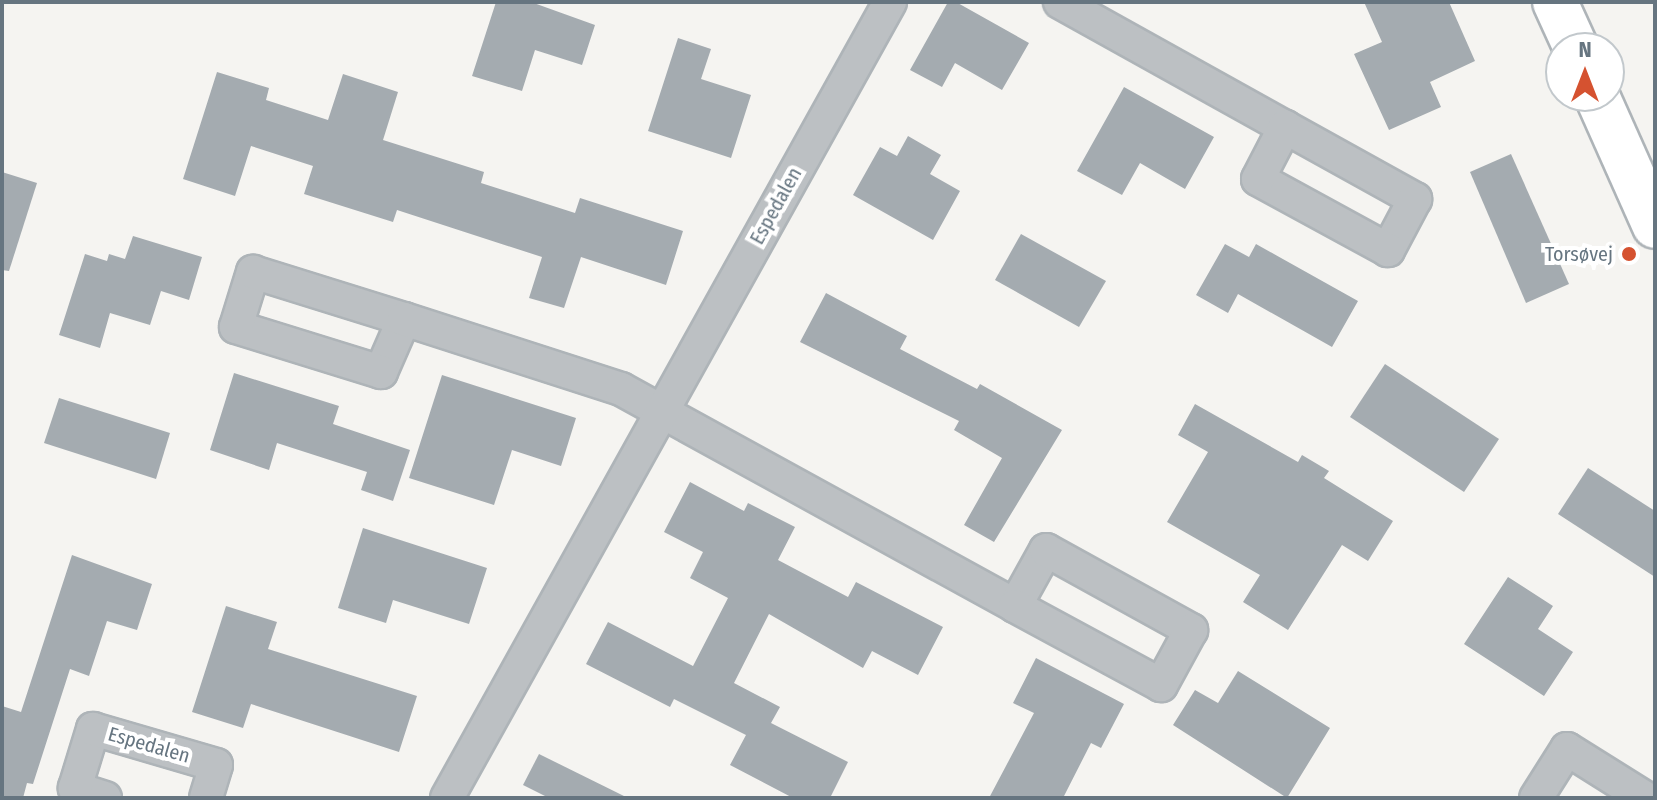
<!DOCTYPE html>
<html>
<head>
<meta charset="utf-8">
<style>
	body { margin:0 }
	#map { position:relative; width:1657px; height:800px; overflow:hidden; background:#f5f4f1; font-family:"Fira Sans Condensed",sans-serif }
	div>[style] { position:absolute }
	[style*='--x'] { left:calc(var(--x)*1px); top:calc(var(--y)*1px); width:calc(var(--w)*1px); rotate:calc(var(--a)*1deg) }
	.building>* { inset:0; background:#a4abb0 }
	.roads { filter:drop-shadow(2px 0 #aeb4b8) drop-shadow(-2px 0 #aeb4b8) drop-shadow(0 2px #aeb4b8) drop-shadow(0 -2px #aeb4b8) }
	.street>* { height:32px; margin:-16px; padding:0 16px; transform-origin:16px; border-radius:16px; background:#bcc0c3 }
	.secondary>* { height:44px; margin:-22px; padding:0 22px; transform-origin:22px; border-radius:22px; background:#fff }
	.dots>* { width:22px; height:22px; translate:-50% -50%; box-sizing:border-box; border:4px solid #fff; border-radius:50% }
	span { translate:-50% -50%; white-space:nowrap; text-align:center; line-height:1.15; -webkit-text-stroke:8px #fff; paint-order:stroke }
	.street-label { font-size:20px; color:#667580 }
	.poi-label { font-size:20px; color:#667580 }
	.right { translate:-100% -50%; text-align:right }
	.frame { position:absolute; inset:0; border:4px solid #667580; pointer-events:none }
	.north { position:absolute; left:1545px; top:32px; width:80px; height:80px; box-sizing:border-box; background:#fff; border:2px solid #c2c8cc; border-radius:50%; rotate:0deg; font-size:22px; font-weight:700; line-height:32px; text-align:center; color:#667580 }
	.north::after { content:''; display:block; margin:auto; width:28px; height:36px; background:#d55230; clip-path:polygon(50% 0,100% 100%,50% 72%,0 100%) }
</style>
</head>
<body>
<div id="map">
	<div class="building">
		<div style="clip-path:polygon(496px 2px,531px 2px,595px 25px,582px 65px,535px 50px,522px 91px,472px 76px)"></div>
		<div style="clip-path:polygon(948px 2px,956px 2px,1029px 43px,1002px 90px,955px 63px,942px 87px,910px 70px)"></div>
		<div style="clip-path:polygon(1364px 2px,1449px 2px,1475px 61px,1430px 82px,1441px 107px,1389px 130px,1354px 54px,1382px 42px)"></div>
		<div style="clip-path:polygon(678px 38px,711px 49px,701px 79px,751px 95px,731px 158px,648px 131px)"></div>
		<div style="clip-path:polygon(217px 72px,269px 88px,266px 100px,328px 120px,343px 74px,398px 92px,383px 140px,484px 172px,481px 183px,575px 213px,580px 198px,683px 231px,666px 285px,581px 257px,564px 308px,529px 298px,542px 257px,397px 210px,393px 222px,304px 194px,313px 166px,251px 146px,235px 196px,183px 179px)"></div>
		<div style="clip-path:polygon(1124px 87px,1214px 137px,1185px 189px,1140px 163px,1122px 195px,1077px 171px)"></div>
		<div style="clip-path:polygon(908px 136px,941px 155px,930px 174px,960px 191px,933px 240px,853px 195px,880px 147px,897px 156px)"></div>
		<div style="clip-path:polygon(1511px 154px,1569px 284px,1526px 303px,1470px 172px)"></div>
		<div style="clip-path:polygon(2px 172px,37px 183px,9px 271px,2px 270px)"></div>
		<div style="clip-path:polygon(1021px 234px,1106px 281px,1079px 327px,995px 280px)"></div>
		<div style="clip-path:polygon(133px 236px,202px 257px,189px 300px,161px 291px,150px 325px,110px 313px,100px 348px,59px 335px,85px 254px,107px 261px,109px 254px,125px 259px)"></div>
		<div style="clip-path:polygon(1225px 244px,1249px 257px,1256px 244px,1358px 301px,1332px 347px,1238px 294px,1228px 313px,1196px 295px)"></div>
		<div style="clip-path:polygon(826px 293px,907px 336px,900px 349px,977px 389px,980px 384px,1062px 430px,994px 542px,964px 525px,1002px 458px,954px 430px,959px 421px,800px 342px)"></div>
		<div style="clip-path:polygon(1385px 364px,1499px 439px,1464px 492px,1350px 417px)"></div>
		<div style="clip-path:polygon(234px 373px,339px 406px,333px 424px,410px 450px,393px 501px,361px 490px,367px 472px,277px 443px,269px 470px,210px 450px)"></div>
		<div style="clip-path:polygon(442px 375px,576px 418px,561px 466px,512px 450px,494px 505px,409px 478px)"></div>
		<div style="clip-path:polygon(59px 398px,170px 433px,156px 479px,44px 443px)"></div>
		<div style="clip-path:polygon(1195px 404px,1298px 462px,1302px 455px,1329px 471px,1324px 478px,1393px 521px,1368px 561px,1342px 545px,1288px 630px,1243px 602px,1260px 575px,1167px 522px,1208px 452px,1178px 435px)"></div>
		<div style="clip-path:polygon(1588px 468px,1655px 511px,1655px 577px,1558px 514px)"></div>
		<div style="clip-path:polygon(690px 482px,744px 511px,748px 503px,795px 527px,778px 560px,848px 597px,856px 582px,943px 627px,918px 675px,872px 651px,863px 668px,769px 614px,734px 683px,780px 707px,771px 723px,848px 762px,830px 798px,793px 798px,730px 765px,746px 735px,674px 699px,670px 707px,586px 664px,608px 622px,693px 666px,728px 598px,690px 578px,703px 552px,664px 532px)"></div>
		<div style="clip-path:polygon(363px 528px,487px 568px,469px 624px,393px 600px,386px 623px,338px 608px)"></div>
		<div style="clip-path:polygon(72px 555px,152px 584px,137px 630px,107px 621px,89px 676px,70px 669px,33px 784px,27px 783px,23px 798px,2px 798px,2px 706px,21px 712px)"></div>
		<div style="clip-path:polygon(1508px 577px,1553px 606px,1538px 629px,1573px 652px,1544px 696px,1464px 644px)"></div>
		<div style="clip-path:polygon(226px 606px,277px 622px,268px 649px,417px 696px,399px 752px,251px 704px,243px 728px,192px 712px)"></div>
		<div style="clip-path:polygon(1036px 658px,1124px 704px,1101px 748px,1091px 743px,1063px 798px,989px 798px,1034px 713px,1013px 703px)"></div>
		<div style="clip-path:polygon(1238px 671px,1330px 728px,1287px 798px,1173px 725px,1195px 690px,1218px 703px)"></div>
		<div style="clip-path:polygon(539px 754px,628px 798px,549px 798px,523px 785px)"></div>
	</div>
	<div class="roads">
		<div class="street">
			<div style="--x:1060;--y:2;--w:257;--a:29.1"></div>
			<div style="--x:1285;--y:127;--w:149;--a:29"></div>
			<div style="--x:1415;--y:199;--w:58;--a:117.9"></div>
			<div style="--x:1388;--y:250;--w:148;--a:-151.4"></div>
			<div style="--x:1258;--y:179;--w:59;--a:-62.6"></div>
			<div style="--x:404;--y:319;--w:58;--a:113.5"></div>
			<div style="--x:381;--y:372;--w:152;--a:-162.8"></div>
			<div style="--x:236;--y:327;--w:58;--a:-72.8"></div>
			<div style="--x:253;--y:272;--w:158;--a:17.3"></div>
			<div style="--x:404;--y:319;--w:228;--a:17.9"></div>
			<div style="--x:621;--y:389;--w:450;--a:28.8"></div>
			<div style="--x:1015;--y:606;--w:64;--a:-61"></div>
			<div style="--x:1046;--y:550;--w:166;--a:28.9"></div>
			<div style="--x:1191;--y:630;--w:63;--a:118.6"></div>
			<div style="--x:1161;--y:685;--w:166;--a:-151.6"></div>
			<div style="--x:105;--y:798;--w:32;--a:-162"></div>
			<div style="--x:75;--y:788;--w:62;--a:-73"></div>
			<div style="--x:93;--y:729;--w:128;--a:16.3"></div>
			<div style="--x:216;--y:765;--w:34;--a:107"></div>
			<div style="--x:447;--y:798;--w:911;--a:-60.9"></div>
			<div style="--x:1536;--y:798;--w:58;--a:-57.7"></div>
			<div style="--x:1567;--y:749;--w:92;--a:32.1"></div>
		</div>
		<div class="secondary">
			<div style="--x:1555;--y:2;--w:51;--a:65.5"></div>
			<div style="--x:1597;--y:96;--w:142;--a:66"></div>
		</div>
	</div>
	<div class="dots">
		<div style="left:1629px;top:254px;background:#d55230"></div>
	</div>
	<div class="street-label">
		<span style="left:776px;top:206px;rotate:-61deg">Espedalen</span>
		<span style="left:149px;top:745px;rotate:16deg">Espedalen</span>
	</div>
	<div class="poi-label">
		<span class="right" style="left:1613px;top:254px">Torsøvej</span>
	</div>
	<div class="frame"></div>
	<div class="north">N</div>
</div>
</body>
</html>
